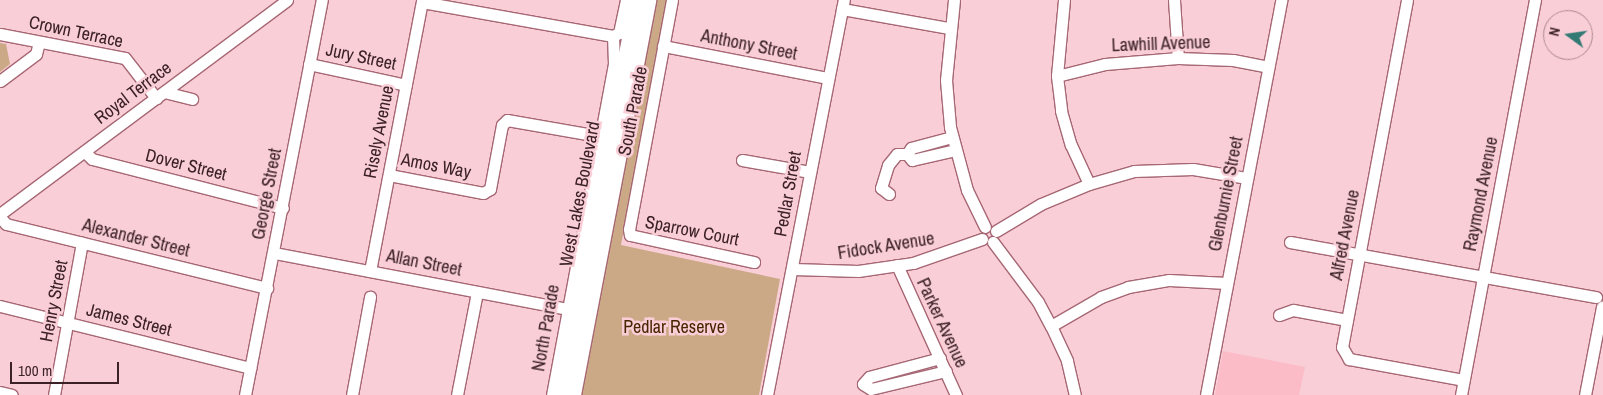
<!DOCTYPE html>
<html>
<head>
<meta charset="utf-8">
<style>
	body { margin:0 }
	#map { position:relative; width:1603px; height:395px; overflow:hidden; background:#f9ced6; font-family:"Archivo Narrow",sans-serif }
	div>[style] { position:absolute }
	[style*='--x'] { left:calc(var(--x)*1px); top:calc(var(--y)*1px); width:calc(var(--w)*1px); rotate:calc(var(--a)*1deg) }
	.built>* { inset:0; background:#fbbcc8 }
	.green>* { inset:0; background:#cca986 }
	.roads { filter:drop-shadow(1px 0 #a66774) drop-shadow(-1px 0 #a66774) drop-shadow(0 1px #a66774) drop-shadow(0 -1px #a66774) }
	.minor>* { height:11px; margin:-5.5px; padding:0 5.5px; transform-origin:5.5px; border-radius:5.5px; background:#fff }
	.major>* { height:14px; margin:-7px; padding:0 7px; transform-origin:7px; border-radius:7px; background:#fff }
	span { translate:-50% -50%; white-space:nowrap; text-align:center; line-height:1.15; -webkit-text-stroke:5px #f9ced6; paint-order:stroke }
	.street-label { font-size:18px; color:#3c2127 }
	.park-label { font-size:18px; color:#462600 }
	.north { position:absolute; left:1543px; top:10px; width:50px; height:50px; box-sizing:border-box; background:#f9ced6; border:1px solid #ad8990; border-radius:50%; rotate:284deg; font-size:14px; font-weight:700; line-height:20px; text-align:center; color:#3c2127 }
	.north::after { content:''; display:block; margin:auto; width:18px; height:22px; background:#327a73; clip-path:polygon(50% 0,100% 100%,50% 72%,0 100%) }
	.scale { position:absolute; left:10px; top:362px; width:109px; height:22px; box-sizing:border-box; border:2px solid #3c2127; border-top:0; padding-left:6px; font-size:15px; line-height:18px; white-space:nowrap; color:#3c2127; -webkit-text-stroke:4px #f9ced6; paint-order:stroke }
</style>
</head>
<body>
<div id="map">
	<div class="built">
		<div style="clip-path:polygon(1223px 351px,1305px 367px,1299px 395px,1215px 395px)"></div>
	</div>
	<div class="green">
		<div style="clip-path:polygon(653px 0,668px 0,621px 245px,780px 279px,759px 395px,578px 395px,637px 82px,641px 83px,644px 67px,641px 66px)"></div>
		<div style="clip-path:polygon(0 43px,6px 44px,10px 64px,0 72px)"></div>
	</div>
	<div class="roads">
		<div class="minor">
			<div style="--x:672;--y:0;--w:233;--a:100.6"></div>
			<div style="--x:629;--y:229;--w:6;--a:81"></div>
			<div style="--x:630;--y:235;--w:127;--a:12.3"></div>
			<div style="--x:954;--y:0;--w:80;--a:95.7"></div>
			<div style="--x:946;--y:80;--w:47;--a:85.1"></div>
			<div style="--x:950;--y:127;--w:65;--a:74.9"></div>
			<div style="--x:967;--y:190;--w:41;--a:64.1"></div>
			<div style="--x:1064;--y:0;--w:76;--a:95.3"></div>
			<div style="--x:1057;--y:76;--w:35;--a:83"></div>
			<div style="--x:1061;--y:111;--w:35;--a:74"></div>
			<div style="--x:1071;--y:145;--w:43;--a:65.2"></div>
			<div style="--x:1174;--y:0;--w:58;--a:86.1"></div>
			<div style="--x:1407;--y:0;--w:353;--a:100.6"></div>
			<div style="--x:1342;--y:347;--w:14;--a:60"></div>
			<div style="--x:1349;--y:359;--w:116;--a:10.4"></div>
			<div style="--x:422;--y:2;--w:194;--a:10.1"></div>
			<div style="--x:842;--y:9;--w:109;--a:10.1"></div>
			<div style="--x:0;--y:34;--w:127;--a:10.9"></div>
			<div style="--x:125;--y:58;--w:51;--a:52.2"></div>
			<div style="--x:613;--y:36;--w:7;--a:-27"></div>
			<div style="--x:619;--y:33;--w:34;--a:-78"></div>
			<div style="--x:663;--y:46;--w:168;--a:11"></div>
			<div style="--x:309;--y:64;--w:99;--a:12.2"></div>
			<div style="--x:1057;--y:76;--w:49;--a:-14"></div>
			<div style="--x:1105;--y:64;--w:73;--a:-4.7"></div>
			<div style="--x:1178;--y:58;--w:55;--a:2.1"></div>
			<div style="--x:1233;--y:60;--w:36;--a:11"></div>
			<div style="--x:0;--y:81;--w:45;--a:-36.9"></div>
			<div style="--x:36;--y:54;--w:12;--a:-76"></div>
			<div style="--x:164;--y:92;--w:29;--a:14"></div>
			<div style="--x:952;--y:137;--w:42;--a:165"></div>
			<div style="--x:911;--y:148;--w:7;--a:124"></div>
			<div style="--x:907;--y:154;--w:8;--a:50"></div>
			<div style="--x:912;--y:160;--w:44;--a:-13.1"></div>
			<div style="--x:85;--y:152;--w:10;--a:45"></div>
			<div style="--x:92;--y:159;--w:197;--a:14.4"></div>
			<div style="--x:742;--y:160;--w:69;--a:10"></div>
			<div style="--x:389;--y:175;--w:96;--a:10.8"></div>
			<div style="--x:483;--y:193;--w:8;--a:-30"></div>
			<div style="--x:490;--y:189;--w:65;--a:-79.4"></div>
			<div style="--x:502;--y:125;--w:7;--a:-45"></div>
			<div style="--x:507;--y:120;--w:93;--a:9.9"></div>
			<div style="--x:889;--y:194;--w:10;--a:-143"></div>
			<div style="--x:881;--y:188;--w:24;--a:-73"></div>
			<div style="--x:888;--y:165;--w:14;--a:-51"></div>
			<div style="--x:897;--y:154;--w:10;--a:0"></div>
			<div style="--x:0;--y:214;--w:358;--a:-36.7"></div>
			<div style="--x:0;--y:217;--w:9;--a:49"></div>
			<div style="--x:6;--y:224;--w:269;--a:13.8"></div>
			<div style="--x:996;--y:231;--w:52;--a:-31"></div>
			<div style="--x:1041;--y:204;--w:52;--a:-22.6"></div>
			<div style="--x:1089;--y:184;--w:47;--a:-16.1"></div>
			<div style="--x:1134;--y:171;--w:59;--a:-1.9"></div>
			<div style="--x:1193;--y:169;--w:55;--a:9.5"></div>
			<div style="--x:993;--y:242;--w:75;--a:53.1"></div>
			<div style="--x:1038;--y:302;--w:27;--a:62"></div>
			<div style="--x:1051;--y:326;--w:38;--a:65"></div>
			<div style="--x:1067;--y:361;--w:35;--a:77"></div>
			<div style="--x:1290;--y:242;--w:311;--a:10.2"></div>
			<div style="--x:274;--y:253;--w:298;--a:10.8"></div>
			<div style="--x:897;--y:265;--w:143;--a:65.6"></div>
			<div style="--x:793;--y:269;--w:65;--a:1.8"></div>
			<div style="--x:858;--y:271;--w:56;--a:-8.3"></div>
			<div style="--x:913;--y:263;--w:73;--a:-19.2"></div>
			<div style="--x:370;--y:271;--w:276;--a:-79.1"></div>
			<div style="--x:0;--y:306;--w:258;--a:13.9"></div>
			<div style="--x:1279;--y:315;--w:15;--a:-20"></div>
			<div style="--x:1293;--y:310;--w:55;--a:10.5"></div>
			<div style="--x:1051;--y:326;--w:58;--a:-30.1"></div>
			<div style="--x:1101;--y:297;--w:29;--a:-20"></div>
			<div style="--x:1128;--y:287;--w:42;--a:-9.7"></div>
			<div style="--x:1169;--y:280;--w:58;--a:3"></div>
			<div style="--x:940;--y:358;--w:73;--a:165"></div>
			<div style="--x:869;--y:377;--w:9;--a:131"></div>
			<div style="--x:863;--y:384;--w:9;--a:32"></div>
			<div style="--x:871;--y:389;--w:77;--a:-13.5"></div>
			<div style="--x:0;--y:392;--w:12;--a:14"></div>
			<div style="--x:54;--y:395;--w:155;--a:-79.6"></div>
			<div style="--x:245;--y:395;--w:402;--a:-79"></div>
			<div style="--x:352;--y:395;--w:100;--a:-79.6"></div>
			<div style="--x:457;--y:395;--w:105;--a:-79"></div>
			<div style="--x:552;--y:395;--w:337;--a:-79.4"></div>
			<div style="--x:614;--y:64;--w:28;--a:-92"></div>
			<div style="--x:767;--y:395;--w:402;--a:-79"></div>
			<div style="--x:1206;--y:395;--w:402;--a:-79.2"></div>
			<div style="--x:1461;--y:395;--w:402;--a:-79.4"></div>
			<div style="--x:1585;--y:395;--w:90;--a:-79.1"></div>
		</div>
		<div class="major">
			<div style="--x:561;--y:395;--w:402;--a:-79.2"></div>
			<div style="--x:574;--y:395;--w:402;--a:-79.2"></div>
		</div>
	</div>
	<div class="street-label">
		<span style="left:76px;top:32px;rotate:12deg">Crown Terrace</span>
		<span style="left:1161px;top:44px;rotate:-2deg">Lawhill Avenue</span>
		<span style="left:749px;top:45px;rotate:11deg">Anthony Street</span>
		<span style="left:361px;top:57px;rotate:12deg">Jury Street</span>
		<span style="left:133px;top:93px;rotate:-37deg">Royal Terrace</span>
		<span style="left:633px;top:111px;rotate:-79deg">South Parade</span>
		<span style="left:379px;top:132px;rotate:-79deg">Risely Avenue</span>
		<span style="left:186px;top:165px;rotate:14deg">Dover Street</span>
		<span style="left:436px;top:166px;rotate:11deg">Amos Way</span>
		<span style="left:267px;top:194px;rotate:-79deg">George Street</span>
		<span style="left:580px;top:194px;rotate:-79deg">West Lakes Boulevard</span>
		<span style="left:788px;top:194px;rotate:-80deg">Pedlar Street</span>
		<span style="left:1226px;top:194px;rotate:-79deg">Glenburnie Street</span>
		<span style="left:1481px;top:194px;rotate:-79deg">Raymond Avenue</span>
		<span style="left:692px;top:231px;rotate:11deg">Sparrow Court</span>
		<span style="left:1345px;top:235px;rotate:-79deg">Alfred Avenue</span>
		<span style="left:136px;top:238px;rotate:14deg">Alexander Street</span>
		<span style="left:886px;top:246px;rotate:-9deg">Fidock Avenue</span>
		<span style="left:424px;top:263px;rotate:11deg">Allan Street</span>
		<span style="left:54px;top:301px;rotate:-79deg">Henry Street</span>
		<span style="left:129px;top:320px;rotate:14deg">James Street</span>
		<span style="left:942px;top:323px;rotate:65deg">Parker Avenue</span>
		<span style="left:546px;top:328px;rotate:-80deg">North Parade</span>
	</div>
	<div class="park-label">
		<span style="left:674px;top:327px">Pedlar Reserve</span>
	</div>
	<div class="north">N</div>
	<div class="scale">100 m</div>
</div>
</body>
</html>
